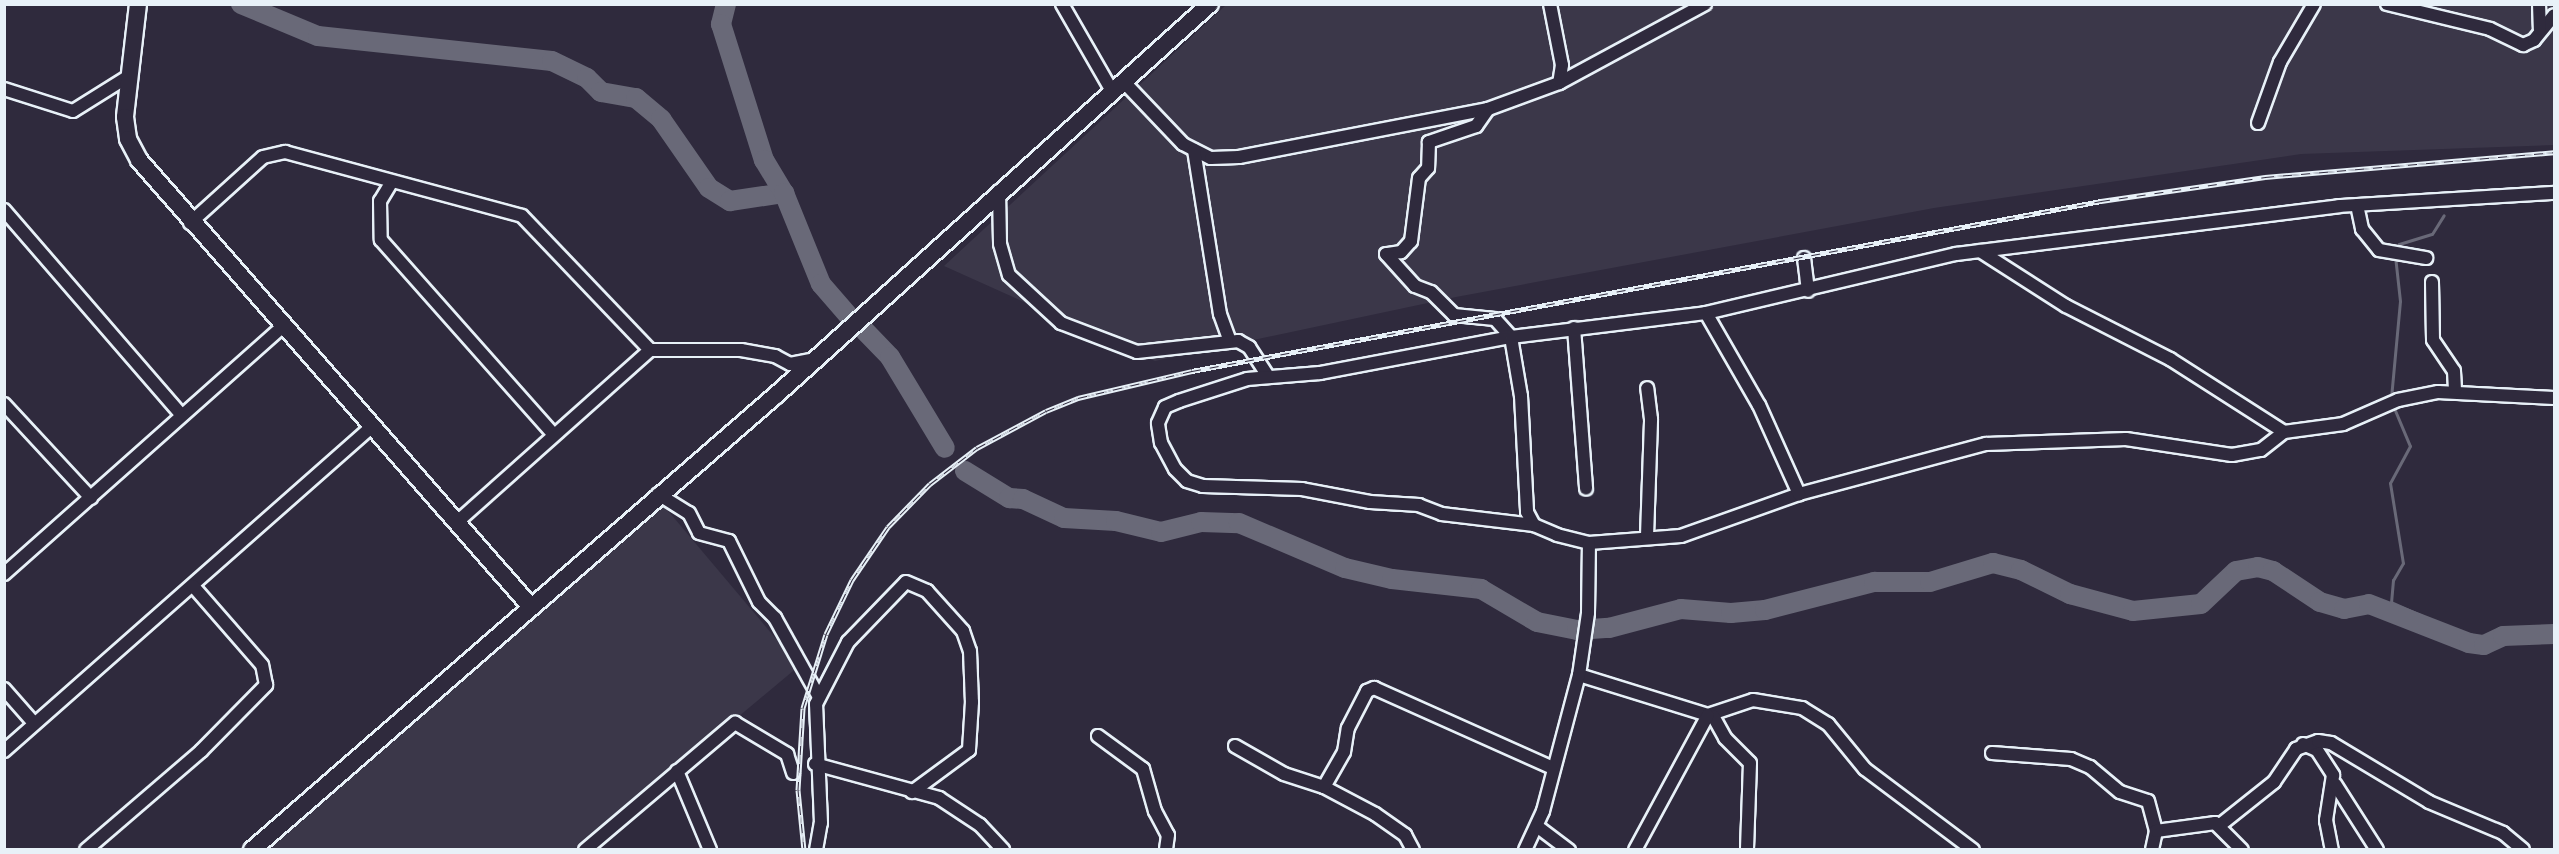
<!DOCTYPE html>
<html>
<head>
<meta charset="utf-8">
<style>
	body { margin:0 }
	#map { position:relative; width:2559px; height:854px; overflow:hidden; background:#2f2a3d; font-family:"Comic Neue",sans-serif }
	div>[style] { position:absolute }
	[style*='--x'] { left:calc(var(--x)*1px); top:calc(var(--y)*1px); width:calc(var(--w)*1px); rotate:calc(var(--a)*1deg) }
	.built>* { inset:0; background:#3b3749 }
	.stream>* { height:3px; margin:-1.5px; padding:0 1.5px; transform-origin:1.5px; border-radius:1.5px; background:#696978 }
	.river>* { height:20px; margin:-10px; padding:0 10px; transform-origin:10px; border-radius:10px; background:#696978 }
	.roads { filter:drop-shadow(2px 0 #e8f1f8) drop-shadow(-2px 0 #e8f1f8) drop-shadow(0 2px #e8f1f8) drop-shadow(0 -2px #e8f1f8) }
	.street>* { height:12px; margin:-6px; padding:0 6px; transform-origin:6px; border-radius:6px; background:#2f2a3d }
	.secondary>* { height:16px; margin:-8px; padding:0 8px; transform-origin:8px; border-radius:8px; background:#2f2a3d }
	.rail>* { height:5px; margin-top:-2.5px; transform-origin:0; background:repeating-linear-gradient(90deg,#2f2a3d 0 9px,#e8f1f8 0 18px); box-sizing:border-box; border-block:2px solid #e8f1f8 }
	span { translate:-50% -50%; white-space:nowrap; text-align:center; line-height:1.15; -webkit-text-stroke:4.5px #2f2a3d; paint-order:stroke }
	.frame { position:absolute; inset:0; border:6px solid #e8f1f8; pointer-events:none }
</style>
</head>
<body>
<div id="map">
	<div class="built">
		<div style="clip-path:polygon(1226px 5px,2554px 5px,2554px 145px,2301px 154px,1934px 208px,1456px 297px,1155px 361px,944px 266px)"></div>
		<div style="clip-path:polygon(664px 506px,799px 666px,580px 849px,267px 850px)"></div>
	</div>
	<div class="stream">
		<div style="--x:2395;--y:250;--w:7;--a:-56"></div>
		<div style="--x:2399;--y:244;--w:34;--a:-17"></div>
		<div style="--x:2432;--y:234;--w:22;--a:-58"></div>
		<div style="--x:2391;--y:398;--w:97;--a:-84.7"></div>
		<div style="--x:2400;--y:301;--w:45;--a:-96.3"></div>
		<div style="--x:2394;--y:408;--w:41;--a:67.2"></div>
		<div style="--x:2410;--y:446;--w:42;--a:118.4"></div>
		<div style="--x:2390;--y:483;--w:81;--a:80.8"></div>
		<div style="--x:2403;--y:563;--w:20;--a:120"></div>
		<div style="--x:2393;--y:580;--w:22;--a:95"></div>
		<div style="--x:2391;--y:602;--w:34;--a:24"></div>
		<div style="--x:2422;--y:616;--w:15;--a:62"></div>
	</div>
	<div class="river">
		<div style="--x:241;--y:4;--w:83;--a:22.6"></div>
		<div style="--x:318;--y:36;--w:235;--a:6.1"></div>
		<div style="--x:552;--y:61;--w:39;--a:26"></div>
		<div style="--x:587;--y:78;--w:20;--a:45"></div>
		<div style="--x:601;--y:92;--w:36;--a:10"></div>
		<div style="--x:636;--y:98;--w:33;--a:40"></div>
		<div style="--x:661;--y:119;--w:84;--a:55.2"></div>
		<div style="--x:709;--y:188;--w:25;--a:32"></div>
		<div style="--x:730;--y:201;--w:55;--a:-8.4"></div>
		<div style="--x:726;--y:4;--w:21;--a:104"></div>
		<div style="--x:721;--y:24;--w:143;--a:72.5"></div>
		<div style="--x:764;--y:160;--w:39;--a:59"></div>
		<div style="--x:784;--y:193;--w:98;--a:67.9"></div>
		<div style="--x:821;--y:284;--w:40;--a:49"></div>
		<div style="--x:865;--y:331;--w:36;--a:46"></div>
		<div style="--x:890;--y:357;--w:106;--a:58.9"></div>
		<div style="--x:965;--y:471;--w:52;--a:31.5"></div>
		<div style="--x:1009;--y:498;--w:14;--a:4"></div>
		<div style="--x:1023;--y:499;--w:45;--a:24.9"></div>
		<div style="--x:1064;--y:518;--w:52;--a:3.3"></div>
		<div style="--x:1116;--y:521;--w:46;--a:13.7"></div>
		<div style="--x:1161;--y:532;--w:41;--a:-14"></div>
		<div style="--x:1201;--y:522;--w:38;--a:2"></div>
		<div style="--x:1239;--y:523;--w:115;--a:23"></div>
		<div style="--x:1345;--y:568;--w:48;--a:13.2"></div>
		<div style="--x:1392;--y:579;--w:90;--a:6.4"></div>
		<div style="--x:1481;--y:589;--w:65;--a:30.5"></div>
		<div style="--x:1537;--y:622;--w:41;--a:11.3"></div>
		<div style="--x:1577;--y:630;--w:32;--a:-4"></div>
		<div style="--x:1609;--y:628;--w:74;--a:-14.8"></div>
		<div style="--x:1681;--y:609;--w:50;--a:4.6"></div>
		<div style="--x:1731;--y:613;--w:34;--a:-5"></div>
		<div style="--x:1765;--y:610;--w:113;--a:-14.4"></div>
		<div style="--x:1874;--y:582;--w:56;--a:0"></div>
		<div style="--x:1930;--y:582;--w:66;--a:-16.8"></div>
		<div style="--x:1993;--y:563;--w:29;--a:14"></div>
		<div style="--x:2021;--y:570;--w:55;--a:26.1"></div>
		<div style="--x:2070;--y:594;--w:65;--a:15.1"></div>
		<div style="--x:2133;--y:611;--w:68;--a:-5.9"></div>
		<div style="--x:2201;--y:604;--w:48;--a:-43.3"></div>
		<div style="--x:2236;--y:571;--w:22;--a:-10"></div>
		<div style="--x:2258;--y:567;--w:16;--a:15"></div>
		<div style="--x:2273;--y:571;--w:56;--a:33.4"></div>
		<div style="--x:2320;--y:602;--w:25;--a:16"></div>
		<div style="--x:2344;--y:609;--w:25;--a:-11"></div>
		<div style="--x:2369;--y:604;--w:107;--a:21.3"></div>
		<div style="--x:2469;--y:643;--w:15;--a:8"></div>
		<div style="--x:2484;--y:645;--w:21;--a:-25"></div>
		<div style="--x:2503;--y:636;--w:51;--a:-2.2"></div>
	</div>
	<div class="roads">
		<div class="street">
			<div style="--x:1062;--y:4;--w:100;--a:60.1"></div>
			<div style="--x:1550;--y:4;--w:62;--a:78.9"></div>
			<div style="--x:1562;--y:65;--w:18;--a:99"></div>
			<div style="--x:2387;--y:4;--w:106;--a:13.6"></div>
			<div style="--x:2490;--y:29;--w:37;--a:26"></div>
			<div style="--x:2523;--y:45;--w:12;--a:-24"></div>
			<div style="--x:2534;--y:40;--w:32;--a:-51"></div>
			<div style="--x:2539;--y:4;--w:25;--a:88"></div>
			<div style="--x:1123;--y:81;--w:87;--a:46.4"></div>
			<div style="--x:1183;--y:144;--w:31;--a:27"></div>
			<div style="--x:1211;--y:158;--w:28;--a:-2"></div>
			<div style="--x:1239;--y:157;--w:254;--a:-10.9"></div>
			<div style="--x:1488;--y:109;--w:76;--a:-20.1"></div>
			<div style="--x:1559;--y:83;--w:166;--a:-28.4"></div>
			<div style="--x:4;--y:89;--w:72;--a:17.7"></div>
			<div style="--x:73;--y:111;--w:66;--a:-32"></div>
			<div style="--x:1488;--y:109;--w:21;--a:125"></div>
			<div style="--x:1476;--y:126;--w:50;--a:161.2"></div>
			<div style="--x:1429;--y:142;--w:26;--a:92"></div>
			<div style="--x:1428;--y:168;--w:13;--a:132"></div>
			<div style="--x:1419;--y:178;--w:64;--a:97.2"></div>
			<div style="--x:1411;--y:241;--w:15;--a:132"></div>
			<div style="--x:1401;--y:252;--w:15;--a:172"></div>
			<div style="--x:1386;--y:254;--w:43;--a:47.8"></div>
			<div style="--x:1415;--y:286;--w:17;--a:21"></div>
			<div style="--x:1431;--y:292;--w:33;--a:45"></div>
			<div style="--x:1454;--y:315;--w:41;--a:5.6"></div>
			<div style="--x:1495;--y:319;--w:24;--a:48"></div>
			<div style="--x:1511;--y:337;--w:60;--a:80.4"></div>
			<div style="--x:1521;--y:396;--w:116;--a:87"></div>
			<div style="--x:1527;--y:512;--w:15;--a:62"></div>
			<div style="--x:1534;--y:525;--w:25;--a:23"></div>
			<div style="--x:1557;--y:535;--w:33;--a:14"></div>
			<div style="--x:1589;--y:543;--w:92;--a:-4.4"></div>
			<div style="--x:1681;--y:536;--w:125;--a:-19.6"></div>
			<div style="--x:1799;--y:494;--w:194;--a:-15"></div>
			<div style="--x:1986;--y:444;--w:140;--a:-2"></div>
			<div style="--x:2126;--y:439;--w:107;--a:8.6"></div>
			<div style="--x:2232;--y:455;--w:29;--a:-10"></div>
			<div style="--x:2261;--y:450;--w:29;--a:-38"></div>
			<div style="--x:2258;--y:123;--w:65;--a:-70.2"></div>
			<div style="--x:2280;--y:62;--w:67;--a:-59.6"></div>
			<div style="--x:1194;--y:150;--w:166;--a:81"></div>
			<div style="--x:1220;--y:314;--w:27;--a:70"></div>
			<div style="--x:391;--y:183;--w:21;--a:121"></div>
			<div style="--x:380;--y:201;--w:39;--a:89"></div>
			<div style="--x:381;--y:240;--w:259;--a:48.4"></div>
			<div style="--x:999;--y:191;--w:53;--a:88.9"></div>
			<div style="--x:1000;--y:244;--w:32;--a:74"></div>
			<div style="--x:1009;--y:275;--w:71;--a:42.7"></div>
			<div style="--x:1061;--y:323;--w:81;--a:20.9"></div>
			<div style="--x:1137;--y:352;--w:102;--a:-6.2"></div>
			<div style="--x:1238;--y:341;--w:13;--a:29"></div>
			<div style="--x:1249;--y:347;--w:35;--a:57"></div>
			<div style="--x:2357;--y:205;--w:25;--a:78"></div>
			<div style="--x:2362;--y:229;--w:27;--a:51"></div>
			<div style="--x:2379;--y:250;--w:48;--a:9.7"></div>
			<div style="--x:4;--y:210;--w:270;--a:49.1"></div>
			<div style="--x:190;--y:223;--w:98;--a:-42.1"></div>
			<div style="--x:263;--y:157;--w:23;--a:-13"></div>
			<div style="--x:285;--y:152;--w:245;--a:15.1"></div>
			<div style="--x:522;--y:216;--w:185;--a:46.3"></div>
			<div style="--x:650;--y:350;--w:91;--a:0"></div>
			<div style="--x:741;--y:350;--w:35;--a:10"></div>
			<div style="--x:775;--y:356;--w:17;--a:28"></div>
			<div style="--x:790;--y:364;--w:25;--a:-11"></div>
			<div style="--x:1980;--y:251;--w:102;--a:32.6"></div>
			<div style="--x:2066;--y:306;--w:117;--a:27"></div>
			<div style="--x:2170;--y:359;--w:135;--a:32.6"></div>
			<div style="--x:2284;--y:432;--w:60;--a:-7.7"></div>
			<div style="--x:2343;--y:424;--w:60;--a:-23.6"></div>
			<div style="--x:2398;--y:400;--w:41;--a:-11.3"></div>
			<div style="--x:2438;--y:392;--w:116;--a:3"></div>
			<div style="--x:1804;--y:258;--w:33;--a:83"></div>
			<div style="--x:2432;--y:282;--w:58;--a:89"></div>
			<div style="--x:2433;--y:340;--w:37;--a:56"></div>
			<div style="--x:2454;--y:371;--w:20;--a:87"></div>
			<div style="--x:1706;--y:313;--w:106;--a:60.1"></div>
			<div style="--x:1759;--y:405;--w:98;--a:65.8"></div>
			<div style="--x:1574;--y:328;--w:161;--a:85.7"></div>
			<div style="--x:4;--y:404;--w:128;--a:47.2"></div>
			<div style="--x:658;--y:494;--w:36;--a:32"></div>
			<div style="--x:689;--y:513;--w:22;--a:63"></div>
			<div style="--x:699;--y:533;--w:31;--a:15"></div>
			<div style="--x:729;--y:541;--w:68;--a:63.8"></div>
			<div style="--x:759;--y:602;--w:23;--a:45"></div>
			<div style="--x:775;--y:618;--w:90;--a:60.9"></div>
			<div style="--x:456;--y:523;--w:260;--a:-41.7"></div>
			<div style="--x:1534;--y:525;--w:93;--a:-173.2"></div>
			<div style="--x:1442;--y:514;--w:25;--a:-159"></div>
			<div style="--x:1419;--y:505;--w:49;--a:-176.5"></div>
			<div style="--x:1370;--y:502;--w:69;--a:-169.2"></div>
			<div style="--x:1302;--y:489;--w:99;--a:-178.3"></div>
			<div style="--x:1203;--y:486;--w:17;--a:-163"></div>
			<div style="--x:1187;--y:481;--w:17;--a:-135"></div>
			<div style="--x:1175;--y:469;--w:30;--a:-118"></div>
			<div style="--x:1161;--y:443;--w:20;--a:-99"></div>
			<div style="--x:1158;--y:423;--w:17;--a:-66"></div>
			<div style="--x:1165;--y:407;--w:15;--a:-23"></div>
			<div style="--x:1179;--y:401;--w:71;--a:-17.9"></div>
			<div style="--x:1247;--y:379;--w:73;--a:-4.7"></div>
			<div style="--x:1320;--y:373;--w:194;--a:-10.7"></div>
			<div style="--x:1511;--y:337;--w:196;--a:-7"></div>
			<div style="--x:1706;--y:313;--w:257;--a:-13.3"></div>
			<div style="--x:1956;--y:254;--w:386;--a:-7.1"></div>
			<div style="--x:2339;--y:206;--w:215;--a:-3.5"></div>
			<div style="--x:1647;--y:536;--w:117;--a:-88"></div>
			<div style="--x:1651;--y:419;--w:31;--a:-97"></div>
			<div style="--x:4;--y:574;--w:373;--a:-41.6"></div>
			<div style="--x:1579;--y:675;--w:135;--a:17.2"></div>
			<div style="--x:1708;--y:715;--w:47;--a:-18.4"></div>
			<div style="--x:1753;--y:700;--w:50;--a:9.3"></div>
			<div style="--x:1802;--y:708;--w:31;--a:32"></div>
			<div style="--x:1828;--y:724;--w:58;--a:50.6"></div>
			<div style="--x:1865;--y:769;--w:135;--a:36.9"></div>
			<div style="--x:4;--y:689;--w:44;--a:48.7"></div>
			<div style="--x:1713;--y:716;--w:25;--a:61"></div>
			<div style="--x:1725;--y:738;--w:35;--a:45"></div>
			<div style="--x:1750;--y:763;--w:87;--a:92"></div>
			<div style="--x:1098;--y:736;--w:56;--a:36.3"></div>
			<div style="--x:1143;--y:769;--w:44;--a:74.1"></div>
			<div style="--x:1155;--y:811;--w:27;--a:62"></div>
			<div style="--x:1168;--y:835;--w:15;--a:98"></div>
			<div style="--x:2303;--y:744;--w:15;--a:23"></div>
			<div style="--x:2317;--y:750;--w:30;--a:57"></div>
			<div style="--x:2333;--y:775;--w:46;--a:98.8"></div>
			<div style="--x:2326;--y:820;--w:31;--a:79"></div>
			<div style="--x:1235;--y:746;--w:56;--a:29.7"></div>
			<div style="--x:1284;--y:774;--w:42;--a:18"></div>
			<div style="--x:1324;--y:787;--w:58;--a:27.9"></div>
			<div style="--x:1375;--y:814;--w:37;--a:35"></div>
			<div style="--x:1405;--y:835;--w:17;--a:62"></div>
			<div style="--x:4;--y:751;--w:489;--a:-41.4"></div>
			<div style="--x:1992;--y:753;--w:79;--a:4.3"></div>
			<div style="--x:2071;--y:759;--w:21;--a:23"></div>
			<div style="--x:2090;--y:767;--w:39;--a:40"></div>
			<div style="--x:2120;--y:792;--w:29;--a:18"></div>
			<div style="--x:2148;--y:801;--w:31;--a:75"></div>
			<div style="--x:2156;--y:831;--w:19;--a:102"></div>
			<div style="--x:815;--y:764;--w:129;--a:15.3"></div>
			<div style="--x:939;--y:798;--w:49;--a:33.4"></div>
			<div style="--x:980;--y:825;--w:34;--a:47"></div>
			<div style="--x:677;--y:771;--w:86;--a:67.3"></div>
			<div style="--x:2335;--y:784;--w:78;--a:57.5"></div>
			<div style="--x:1324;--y:787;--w:40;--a:-60.3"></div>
			<div style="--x:1344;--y:752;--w:24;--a:-81"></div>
			<div style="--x:1348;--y:728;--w:42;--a:-62.8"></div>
			<div style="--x:1367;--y:691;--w:8;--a:-23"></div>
			<div style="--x:1374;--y:688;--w:196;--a:24.1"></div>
			<div style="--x:2220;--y:825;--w:69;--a:-38.5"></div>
			<div style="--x:2274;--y:782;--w:40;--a:-56"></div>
			<div style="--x:2296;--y:749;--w:23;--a:-20"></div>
			<div style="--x:2318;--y:741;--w:13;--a:9"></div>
			<div style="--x:2331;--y:743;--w:114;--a:31"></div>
			<div style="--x:2429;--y:802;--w:80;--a:22.7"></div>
			<div style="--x:2503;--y:833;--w:26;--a:40"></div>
			<div style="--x:1538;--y:827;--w:39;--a:37"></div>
			<div style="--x:2156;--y:831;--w:60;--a:-7.7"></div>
			<div style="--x:2215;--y:823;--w:38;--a:45"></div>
			<div style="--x:86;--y:850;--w:152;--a:-40.7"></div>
			<div style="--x:201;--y:751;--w:93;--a:-45.4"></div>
			<div style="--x:266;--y:685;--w:20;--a:-101"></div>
			<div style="--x:262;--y:665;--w:105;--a:-131.1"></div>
			<div style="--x:585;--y:850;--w:197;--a:-40.3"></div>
			<div style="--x:735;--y:723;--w:61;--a:30.8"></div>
			<div style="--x:787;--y:754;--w:20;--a:72"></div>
			<div style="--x:816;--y:850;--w:27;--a:-80"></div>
			<div style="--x:821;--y:823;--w:119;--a:-92.4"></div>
			<div style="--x:816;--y:704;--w:70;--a:-62.7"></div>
			<div style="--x:848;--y:642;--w:83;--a:-46"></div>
			<div style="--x:906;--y:582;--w:23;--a:23"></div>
			<div style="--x:927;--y:591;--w:54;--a:48"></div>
			<div style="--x:963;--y:631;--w:21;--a:71"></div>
			<div style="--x:970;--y:651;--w:51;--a:87.8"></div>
			<div style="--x:972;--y:702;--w:48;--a:93.6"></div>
			<div style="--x:969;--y:750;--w:71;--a:143.6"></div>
			<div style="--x:1525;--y:850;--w:43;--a:-65.2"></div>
			<div style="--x:1543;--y:811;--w:141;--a:-75.2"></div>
			<div style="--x:1579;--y:675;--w:63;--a:-81.7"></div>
			<div style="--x:1588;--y:613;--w:70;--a:-89.2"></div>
			<div style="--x:1635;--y:850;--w:153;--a:-61.6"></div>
		</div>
		<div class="secondary">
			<div style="--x:138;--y:4;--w:114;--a:96.6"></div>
			<div style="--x:125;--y:117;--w:22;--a:82"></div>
			<div style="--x:128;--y:139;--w:24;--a:62"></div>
			<div style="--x:139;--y:160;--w:595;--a:48.75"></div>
			<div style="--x:252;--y:850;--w:694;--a:-40.97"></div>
			<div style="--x:776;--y:395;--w:584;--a:-42.02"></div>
		</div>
	</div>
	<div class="rail">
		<div style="--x:804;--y:850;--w:60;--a:-95.7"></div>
		<div style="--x:798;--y:790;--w:82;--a:-86.5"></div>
		<div style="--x:803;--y:708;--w:77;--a:-72.7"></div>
		<div style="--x:826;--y:634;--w:60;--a:-64.3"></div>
		<div style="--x:852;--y:580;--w:64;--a:-55.8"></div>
		<div style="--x:888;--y:527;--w:60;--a:-45.7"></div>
		<div style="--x:930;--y:484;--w:59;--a:-37.5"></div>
		<div style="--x:977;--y:448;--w:78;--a:-28.2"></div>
		<div style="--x:1046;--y:411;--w:35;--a:-22"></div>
		<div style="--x:1078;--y:398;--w:117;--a:-13.3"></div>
		<div style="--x:1192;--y:371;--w:925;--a:-10.59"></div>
		<div style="--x:2101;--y:201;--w:166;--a:-8.3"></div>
		<div style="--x:2265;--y:177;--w:290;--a:-4.9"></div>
	</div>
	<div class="frame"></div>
</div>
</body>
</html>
